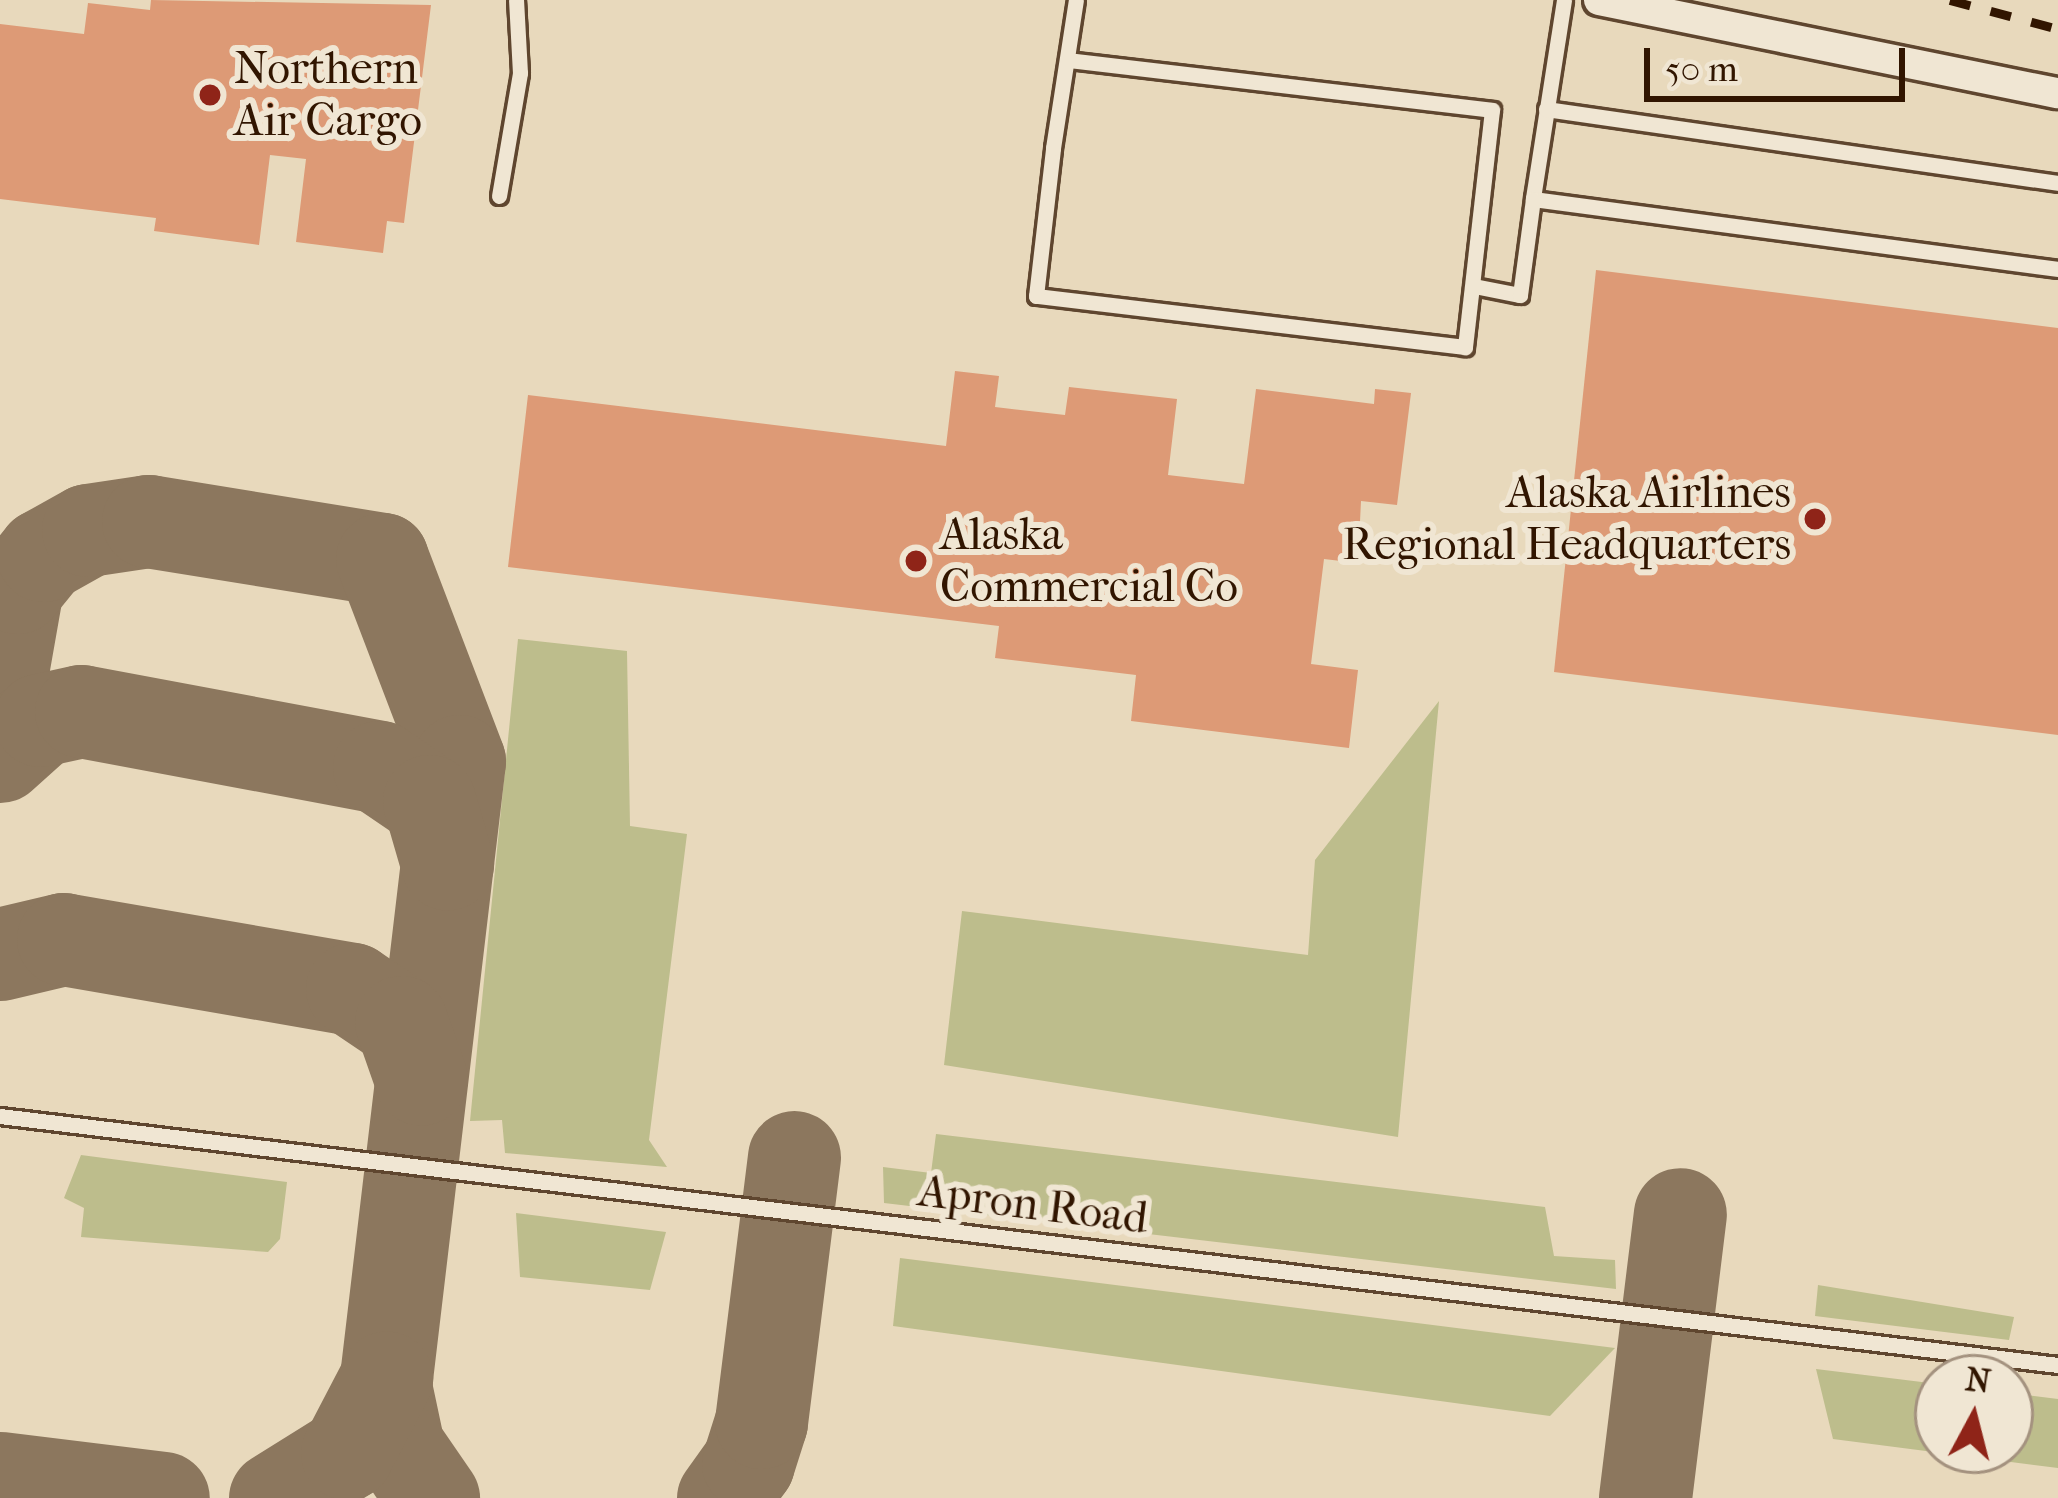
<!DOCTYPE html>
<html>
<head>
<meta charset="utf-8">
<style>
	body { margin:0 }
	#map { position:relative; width:2058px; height:1498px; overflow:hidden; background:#e8d9bc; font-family:"IM FELL French Canon",serif }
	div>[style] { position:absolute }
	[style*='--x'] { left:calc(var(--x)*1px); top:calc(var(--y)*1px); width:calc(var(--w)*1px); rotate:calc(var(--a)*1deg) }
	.green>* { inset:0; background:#bdbd8c }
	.taxiway>* { height:93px; margin:-46.5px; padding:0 46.5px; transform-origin:46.5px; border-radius:46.5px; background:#8c775e }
	.building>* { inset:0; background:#dd9a76 }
	.roads { filter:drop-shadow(3px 0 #5f462f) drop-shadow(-3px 0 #5f462f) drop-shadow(0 3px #5f462f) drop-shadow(0 -3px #5f462f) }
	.service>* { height:15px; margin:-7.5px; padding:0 7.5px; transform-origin:7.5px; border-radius:7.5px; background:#f0e6d3 }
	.minor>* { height:30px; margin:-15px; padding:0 15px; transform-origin:15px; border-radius:15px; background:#f0e6d3 }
	.rail>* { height:9px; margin-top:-4.5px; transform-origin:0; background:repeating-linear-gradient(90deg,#311500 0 21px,transparent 0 42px) }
	.dots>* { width:33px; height:33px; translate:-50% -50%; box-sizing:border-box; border:6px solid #f0e6d3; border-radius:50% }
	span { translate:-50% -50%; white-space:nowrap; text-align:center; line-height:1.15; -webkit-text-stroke:12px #f0e6d3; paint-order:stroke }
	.poi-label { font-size:45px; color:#311500 }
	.left { translate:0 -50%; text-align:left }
	.right { translate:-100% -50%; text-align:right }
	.street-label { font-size:45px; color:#311500 }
	.north { position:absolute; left:1914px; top:1354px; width:120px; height:120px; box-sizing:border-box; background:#f0e6d3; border:3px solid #a4927f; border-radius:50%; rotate:7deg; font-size:33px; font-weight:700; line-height:48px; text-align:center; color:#311500 }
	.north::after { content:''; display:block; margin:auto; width:42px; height:54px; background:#8f2418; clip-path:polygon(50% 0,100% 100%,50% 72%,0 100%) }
	.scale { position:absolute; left:1644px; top:48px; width:261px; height:54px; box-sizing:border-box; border:6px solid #311500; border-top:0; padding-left:15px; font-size:36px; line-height:42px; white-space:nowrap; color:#311500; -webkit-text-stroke:9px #f0e6d3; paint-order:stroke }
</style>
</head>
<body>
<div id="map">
	<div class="green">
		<div style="clip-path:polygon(518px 639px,627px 651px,630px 826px,687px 834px,649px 1140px,667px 1167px,505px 1153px,502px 1120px,470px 1121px)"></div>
		<div style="clip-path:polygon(1439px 701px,1398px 1137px,944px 1065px,962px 911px,1308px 955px,1315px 860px)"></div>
		<div style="clip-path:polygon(936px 1134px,1545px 1207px,1554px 1256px,1615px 1260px,1616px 1289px,884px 1203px,883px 1167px,931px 1173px)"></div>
		<div style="clip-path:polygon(81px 1155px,287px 1182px,280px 1239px,268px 1252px,81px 1237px,84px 1208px,64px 1198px)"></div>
		<div style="clip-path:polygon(516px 1213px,666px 1232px,650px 1290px,520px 1277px)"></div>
		<div style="clip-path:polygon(900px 1258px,1615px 1348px,1550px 1416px,893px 1326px)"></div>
		<div style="clip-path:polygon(1818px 1285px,2014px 1317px,2009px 1340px,1815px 1316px)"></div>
		<div style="clip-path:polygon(1816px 1369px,1938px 1384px,1938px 1450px,2010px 1450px,2010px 1393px,2058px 1399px,2058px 1468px,1833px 1439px)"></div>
	</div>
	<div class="taxiway">
		<div style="--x:0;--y:683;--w:97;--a:-80"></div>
		<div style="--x:17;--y:587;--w:41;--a:-50.9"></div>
		<div style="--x:43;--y:555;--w:51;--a:-29.1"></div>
		<div style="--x:88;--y:530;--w:61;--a:-8.5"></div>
		<div style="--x:148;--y:521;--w:237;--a:9.2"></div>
		<div style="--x:382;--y:559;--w:216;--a:69.1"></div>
		<div style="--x:459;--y:761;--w:629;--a:96.75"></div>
		<div style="--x:385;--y:1386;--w:62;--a:78"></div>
		<div style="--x:398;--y:1447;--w:62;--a:55.5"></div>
		<div style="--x:0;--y:756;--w:54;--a:-42"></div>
		<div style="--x:40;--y:720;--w:42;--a:-12.4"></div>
		<div style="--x:81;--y:711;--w:303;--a:10.6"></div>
		<div style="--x:379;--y:767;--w:60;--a:34.2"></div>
		<div style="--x:429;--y:801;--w:65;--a:73.8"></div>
		<div style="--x:0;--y:954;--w:65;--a:-13.4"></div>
		<div style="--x:63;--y:939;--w:293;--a:9.8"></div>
		<div style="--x:352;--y:989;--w:59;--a:34"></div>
		<div style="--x:401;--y:1022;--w:60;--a:70.7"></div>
		<div style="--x:0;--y:1478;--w:164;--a:7"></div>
		<div style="--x:275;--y:1498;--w:85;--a:-32"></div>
		<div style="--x:347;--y:1453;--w:85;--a:-62.5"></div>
		<div style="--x:723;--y:1498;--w:43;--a:-54.5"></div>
		<div style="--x:748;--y:1463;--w:43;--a:-72.4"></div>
		<div style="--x:761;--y:1422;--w:267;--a:-82.9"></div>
		<div style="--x:1645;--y:1498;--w:286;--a:-83"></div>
	</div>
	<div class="building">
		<div style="clip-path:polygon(151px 0,431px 5px,404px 223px,387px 221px,383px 253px,296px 242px,306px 159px,270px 155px,259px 245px,154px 231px,156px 218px,0 199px,0 24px,84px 34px,88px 3px,150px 10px)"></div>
		<div style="clip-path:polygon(1596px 270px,2058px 328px,2058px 735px,1554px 672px)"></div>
		<div style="clip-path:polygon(955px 371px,999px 376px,995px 407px,1065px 415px,1069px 387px,1177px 399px,1168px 475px,1244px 484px,1256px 389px,1374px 404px,1375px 389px,1411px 393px,1397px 505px,1361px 501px,1358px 563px,1324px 559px,1311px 664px,1358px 670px,1349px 748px,1131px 721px,1136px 675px,995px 658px,999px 626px,508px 567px,528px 395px,946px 446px)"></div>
	</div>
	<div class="roads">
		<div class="service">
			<div style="--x:1564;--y:0;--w:201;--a:98.9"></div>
			<div style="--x:1533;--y:199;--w:530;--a:7.59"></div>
			<div style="--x:1068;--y:60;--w:427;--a:6.7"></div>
			<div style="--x:1492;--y:110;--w:239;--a:96.5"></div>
			<div style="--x:1465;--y:347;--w:432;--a:-173.2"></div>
			<div style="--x:1036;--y:296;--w:149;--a:-83.4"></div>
			<div style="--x:1053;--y:148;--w:150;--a:-81.2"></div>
			<div style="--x:1546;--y:109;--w:517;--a:8.22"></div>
			<div style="--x:499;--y:196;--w:125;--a:-80.3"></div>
			<div style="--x:520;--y:73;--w:73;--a:-93.1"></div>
			<div style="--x:1474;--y:286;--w:47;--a:11.1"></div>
			<div style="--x:1520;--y:295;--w:97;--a:-82.3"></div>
			<div style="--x:0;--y:1116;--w:2073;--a:6.9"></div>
		</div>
		<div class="minor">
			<div style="--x:1599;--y:0;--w:468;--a:11.5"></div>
		</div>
	</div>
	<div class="rail">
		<div style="--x:1950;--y:0;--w:112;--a:15"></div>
	</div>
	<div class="dots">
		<div style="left:210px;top:95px;background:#8f2418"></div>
		<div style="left:1815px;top:519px;background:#8f2418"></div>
		<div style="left:916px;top:561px;background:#8f2418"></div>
	</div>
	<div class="poi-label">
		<span class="left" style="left:234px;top:95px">Northern<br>Air Cargo</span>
		<span class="right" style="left:1791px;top:519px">Alaska Airlines<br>Regional Headquarters</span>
		<span class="left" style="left:940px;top:561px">Alaska<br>Commercial Co</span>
	</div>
	<div class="street-label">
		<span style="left:1033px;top:1205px;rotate:7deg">Apron Road</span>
	</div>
	<div class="north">N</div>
	<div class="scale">50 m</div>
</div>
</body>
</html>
